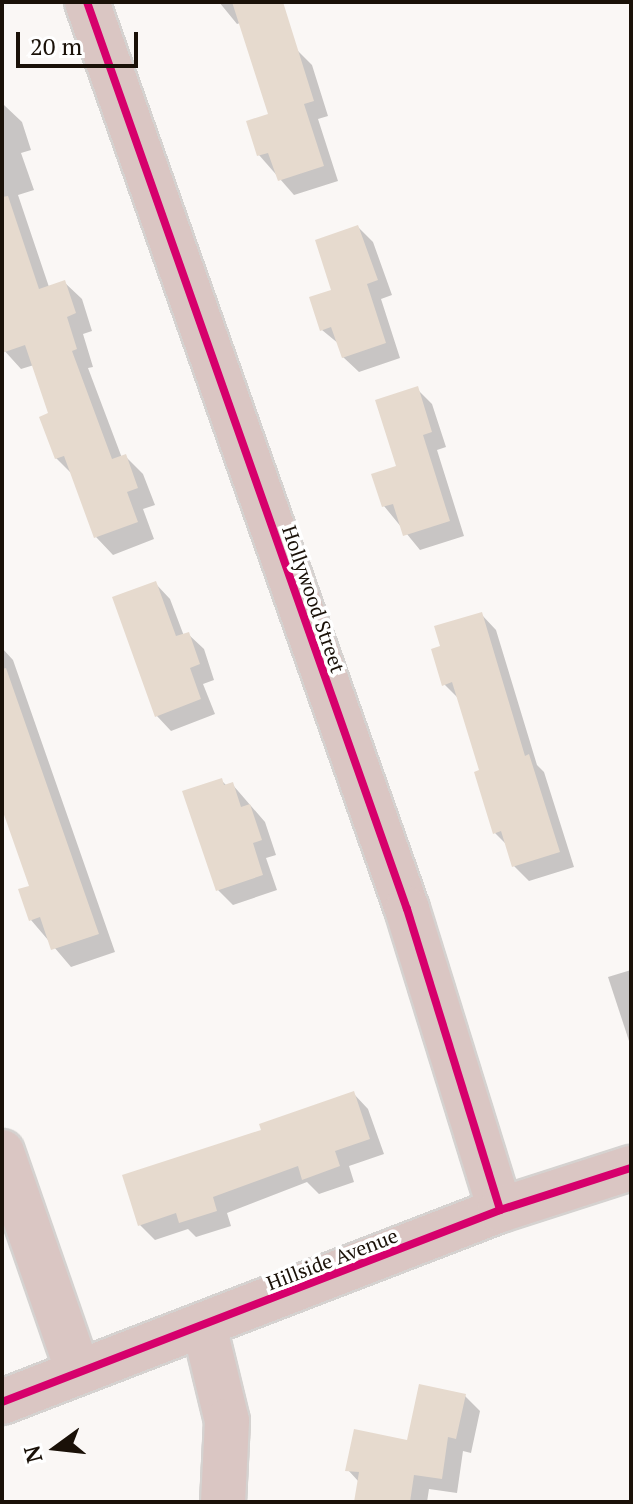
<!DOCTYPE html>
<html>
<head>
<meta charset="utf-8">
<style>
	body { margin:0 }
	#map { position:relative; width:633px; height:1504px; overflow:hidden; background:#faf7f5; font-family:"PT Serif",serif }
	div>[style] { position:absolute }
	[style*='--x'] { left:calc(var(--x)*1px); top:calc(var(--y)*1px); width:calc(var(--w)*1px); rotate:calc(var(--a)*1deg) }
	.shadow>* { inset:0; background:#0003 }
	.building>* { inset:0; background:#e6dace }
	.roads { filter:drop-shadow(2px 0 #d5d2d0) drop-shadow(-2px 0 #d5d2d0) drop-shadow(0 2px #d5d2d0) drop-shadow(0 -2px #d5d2d0) }
	.minor>* { height:44px; margin:-22px; padding:0 22px; transform-origin:22px; border-radius:22px; background:#dac6c3 }
	.cycleway>* { height:8px; margin:-4px; padding:0 4px; transform-origin:4px; border-radius:4px; background:#d6006c }
	span { translate:-50% -50%; white-space:nowrap; text-align:center; line-height:1.15; -webkit-text-stroke:7px #fff; paint-order:stroke }
	.street-label { font-size:20px; color:#1a1108 }
	.frame { position:absolute; inset:0; border:4px solid #1a1108; pointer-events:none }
	.north { position:absolute; left:16px; top:1408px; width:80px; height:80px; -webkit-text-stroke:6px #fff; paint-order:stroke; rotate:255deg; font-size:22px; font-weight:700; line-height:32px; text-align:center; color:#1a1108 }
	.north::after { content:''; display:block; margin:auto; width:28px; height:36px; background:#1a1108; clip-path:polygon(50% 0,100% 100%,50% 72%,0 100%) }
	.scale { position:absolute; left:16px; top:32px; width:122px; height:36px; box-sizing:border-box; border:4px solid #1a1108; border-top:0; padding-left:10px; font-size:24px; line-height:28px; white-space:nowrap; color:#1a1108; -webkit-text-stroke:6px #fff; paint-order:stroke }
</style>
</head>
<body>
<div id="map">
	<div class="shadow">
		<div style="clip-path:polygon(219px 2px,274px 2px,297px 50px,312px 65px,328px 116px,318px 119px,338px 181px,294px 195px,259px 155px,270px 115px,240px 23px,237px 24px)"></div>
		<div style="clip-path:polygon(4px 105px,22px 122px,31px 150px,21px 153px,34px 190px,18px 195px,49px 287px,64px 282px,82px 299px,92px 331px,83px 334px,93px 367px,88px 368px,122px 458px,125px 456px,143px 474px,155px 505px,143px 509px,154px 539px,113px 555px,96px 537px,73px 475px,56px 458px,50px 414px,34px 365px,21px 369px,2px 348px)"></div>
		<div style="clip-path:polygon(358px 227px,373px 242px,392px 295px,381px 299px,400px 358px,359px 372px,343px 357px,339px 344px,322px 330px)"></div>
		<div style="clip-path:polygon(417px 389px,432px 404px,446px 447px,437px 450px,464px 536px,420px 550px,384px 506px,398px 468px)"></div>
		<div style="clip-path:polygon(155px 583px,170px 599px,184px 636px,188px 634px,204px 649px,214px 680px,203px 684px,215px 714px,171px 731px,156px 715px)"></div>
		<div style="clip-path:polygon(481px 614px,496px 630px,537px 765px,544px 772px,574px 867px,529px 881px,514px 866px,507px 845px,495px 833px,482px 771px,460px 700px,444px 684px,443px 648px)"></div>
		<div style="clip-path:polygon(2px 648px,13px 660px,115px 952px,71px 967px,31px 920px,31px 887px,2px 804px)"></div>
		<div style="clip-path:polygon(221px 780px,227px 786px,232px 784px,265px 822px,276px 855px,266px 858px,277px 890px,233px 905px,218px 890px)"></div>
		<div style="clip-path:polygon(631px 970px,631px 1047px,608px 977px)"></div>
		<div style="clip-path:polygon(353px 1093px,368px 1109px,384px 1154px,349px 1166px,354px 1182px,319px 1194px,307px 1182px,227px 1213px,231px 1226px,196px 1237px,188px 1229px,155px 1240px,140px 1225px,264px 1131px)"></div>
		<div style="clip-path:polygon(465px 1396px,480px 1411px,471px 1453px,463px 1451px,457px 1493px,429px 1489px,427px 1502px,356px 1502px,359px 1482px,348px 1470px,409px 1443px)"></div>
	</div>
	<div class="building">
		<div style="clip-path:polygon(232px 2px,283px 2px,314px 101px,304px 104px,324px 166px,278px 181px,268px 153px,257px 156px,246px 121px,268px 114px)"></div>
		<div style="clip-path:polygon(8px 196px,39px 289px,65px 280px,76px 313px,67px 317px,77px 349px,72px 351px,112px 459px,126px 454px,138px 488px,127px 492px,138px 522px,94px 538px,64px 456px,55px 459px,39px 417px,48px 413px,25px 345px,2px 353px,2px 197px)"></div>
		<div style="clip-path:polygon(358px 225px,378px 280px,367px 284px,386px 343px,342px 358px,331px 327px,320px 331px,309px 297px,331px 290px,315px 240px)"></div>
		<div style="clip-path:polygon(418px 386px,432px 432px,423px 435px,450px 521px,403px 536px,393px 504px,382px 507px,371px 474px,396px 466px,375px 400px)"></div>
		<div style="clip-path:polygon(156px 581px,176px 636px,189px 632px,200px 664px,190px 668px,201px 699px,155px 717px,112px 597px)"></div>
		<div style="clip-path:polygon(482px 612px,525px 756px,529px 754px,560px 852px,512px 867px,501px 831px,493px 834px,474px 772px,479px 770px,452px 682px,442px 686px,431px 649px,440px 646px,434px 626px)"></div>
		<div style="clip-path:polygon(6px 668px,99px 934px,51px 950px,40px 917px,29px 921px,18px 889px,29px 886px,2px 809px,2px 669px)"></div>
		<div style="clip-path:polygon(222px 778px,224px 785px,233px 782px,241px 807px,250px 804px,262px 840px,253px 843px,263px 875px,216px 891px,182px 791px)"></div>
		<div style="clip-path:polygon(354px 1091px,370px 1139px,335px 1151px,340px 1166px,302px 1180px,298px 1166px,213px 1197px,217px 1211px,179px 1223px,176px 1213px,138px 1226px,122px 1175px,261px 1130px,259px 1124px)"></div>
		<div style="clip-path:polygon(419px 1384px,466px 1394px,456px 1439px,448px 1437px,442px 1479px,414px 1475px,410px 1502px,354px 1502px,359px 1472px,345px 1471px,354px 1429px,407px 1440px)"></div>
	</div>
	<div class="roads">
		<div class="minor">
			<div style="--x:87;--y:2;--w:962;--a:70.57"></div>
			<div style="--x:407;--y:909;--w:315;--a:72.8"></div>
			<div style="--x:2;--y:1152;--w:233;--a:70.9"></div>
			<div style="--x:204;--y:1326;--w:98;--a:76.4"></div>
			<div style="--x:227;--y:1421;--w:81;--a:92.8"></div>
			<div style="--x:2;--y:1402;--w:534;--a:-21.08"></div>
			<div style="--x:500;--y:1210;--w:138;--a:-17.8"></div>
		</div>
	</div>
	<div class="cycleway">
		<div style="--x:87;--y:2;--w:962;--a:70.57"></div>
		<div style="--x:407;--y:909;--w:315;--a:72.8"></div>
		<div style="--x:2;--y:1402;--w:534;--a:-21.08"></div>
		<div style="--x:500;--y:1210;--w:138;--a:-17.8"></div>
	</div>
	<div class="street-label">
		<span style="left:314px;top:599px;rotate:71deg">Hollywood Street</span>
		<span style="left:332px;top:1259px;rotate:-21deg">Hillside Avenue</span>
	</div>
	<div class="frame"></div>
	<div class="north">N</div>
	<div class="scale">20 m</div>
</div>
</body>
</html>
